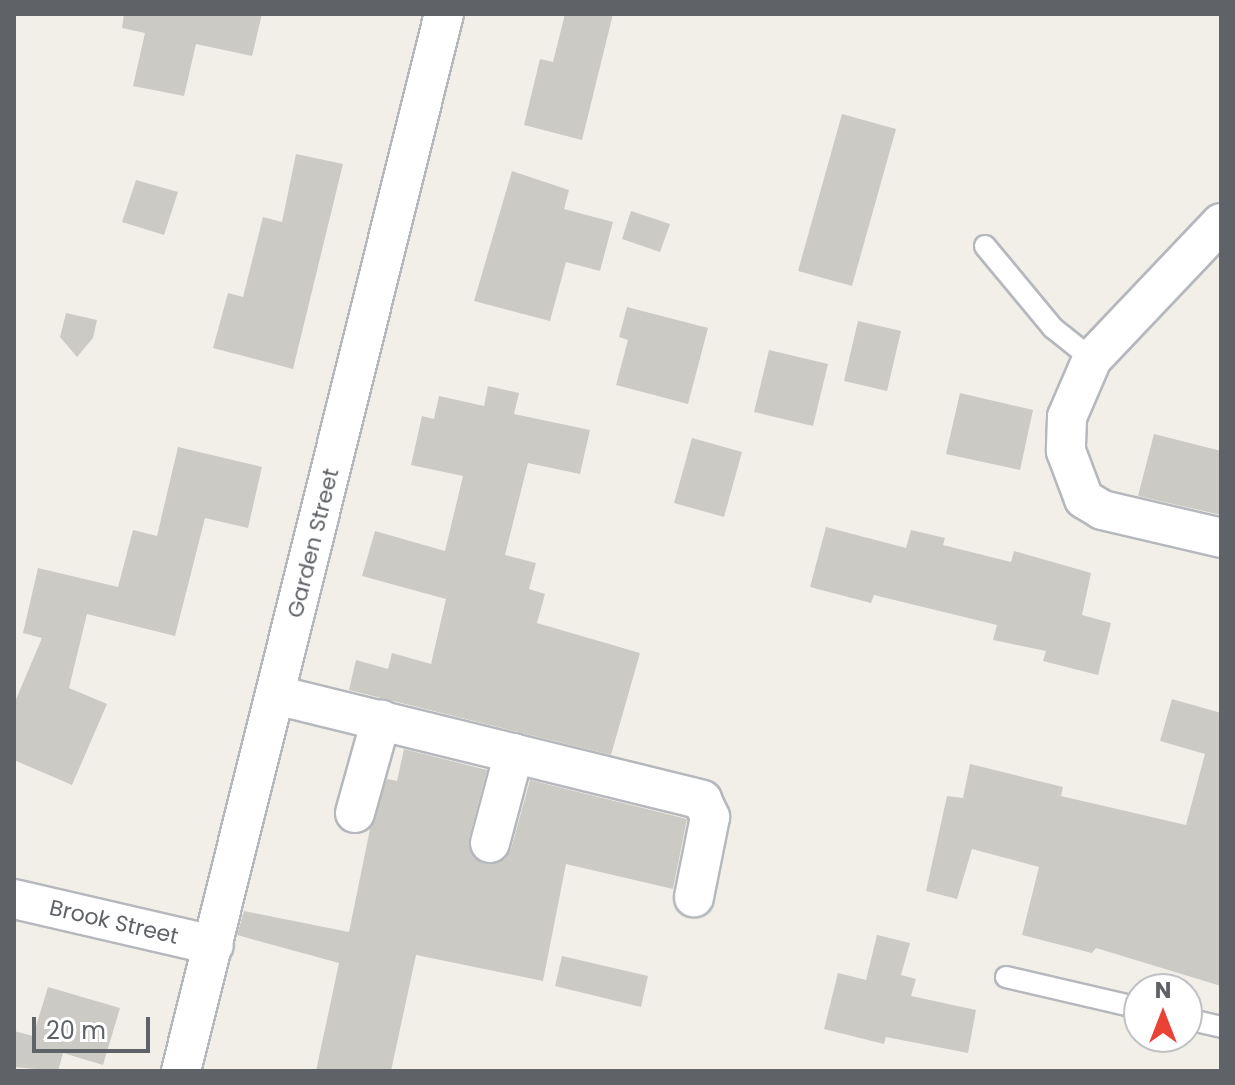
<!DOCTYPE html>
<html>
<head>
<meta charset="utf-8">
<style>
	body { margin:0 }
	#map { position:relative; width:1235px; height:1085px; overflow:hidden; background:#f1efe8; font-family:Poppins,sans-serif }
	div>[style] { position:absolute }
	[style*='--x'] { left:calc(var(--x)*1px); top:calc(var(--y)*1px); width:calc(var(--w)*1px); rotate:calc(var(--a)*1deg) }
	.building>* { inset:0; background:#cccac5 }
	.roads { filter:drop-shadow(2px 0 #b5b8bc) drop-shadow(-2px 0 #b5b8bc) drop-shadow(0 2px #b5b8bc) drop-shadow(0 -2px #b5b8bc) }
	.service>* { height:20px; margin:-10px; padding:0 10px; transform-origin:10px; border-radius:10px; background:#fff }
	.minor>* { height:38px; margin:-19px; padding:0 19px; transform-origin:19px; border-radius:19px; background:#fff }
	span { translate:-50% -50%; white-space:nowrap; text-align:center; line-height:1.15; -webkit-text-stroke:8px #fff; paint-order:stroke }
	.street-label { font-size:22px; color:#5f6368 }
	.frame { position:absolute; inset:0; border:16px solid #5f6368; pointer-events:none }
	.north { position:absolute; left:1123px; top:973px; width:80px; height:80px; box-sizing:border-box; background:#fff; border:2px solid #bfc1c3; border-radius:50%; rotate:0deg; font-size:22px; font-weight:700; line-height:32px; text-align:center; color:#5f6368 }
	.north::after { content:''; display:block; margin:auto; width:28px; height:36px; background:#ea4335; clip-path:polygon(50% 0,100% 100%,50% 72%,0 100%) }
	.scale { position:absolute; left:32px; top:1017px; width:118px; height:36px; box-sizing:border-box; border:4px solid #5f6368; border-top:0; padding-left:10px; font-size:24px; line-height:28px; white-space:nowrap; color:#5f6368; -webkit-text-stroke:6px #fff; paint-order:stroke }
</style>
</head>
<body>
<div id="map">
	<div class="building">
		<div style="clip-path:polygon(124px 14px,262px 14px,252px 56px,196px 44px,184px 96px,133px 86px,145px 33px,122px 28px)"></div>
		<div style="clip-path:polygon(565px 14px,613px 14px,582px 140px,524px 125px,540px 59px,553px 62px)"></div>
		<div style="clip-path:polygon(842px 114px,896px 129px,852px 286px,798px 271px)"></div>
		<div style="clip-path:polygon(296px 154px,343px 164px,293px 369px,213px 348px,228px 293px,243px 297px,263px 217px,282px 222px)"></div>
		<div style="clip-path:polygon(512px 171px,569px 190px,564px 209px,613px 222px,600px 271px,566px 262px,550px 321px,474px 301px)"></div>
		<div style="clip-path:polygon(136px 180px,178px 192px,164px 235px,122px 222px)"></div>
		<div style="clip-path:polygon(631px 211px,670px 224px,660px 252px,622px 239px)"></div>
		<div style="clip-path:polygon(627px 307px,708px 328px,688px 404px,616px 385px,628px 340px,619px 337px)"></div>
		<div style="clip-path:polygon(66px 313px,97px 320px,93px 338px,77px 357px,60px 337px)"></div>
		<div style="clip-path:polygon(858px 321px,901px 331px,887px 391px,844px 381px)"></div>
		<div style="clip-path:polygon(769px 350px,828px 364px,813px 426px,754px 412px)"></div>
		<div style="clip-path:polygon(488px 386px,519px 393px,514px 414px,590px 430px,580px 474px,528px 463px,505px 555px,536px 563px,529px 589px,545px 594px,537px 623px,640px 653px,611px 755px,349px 690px,356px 660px,388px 669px,392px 653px,431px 664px,446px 599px,362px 576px,375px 531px,445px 551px,463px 476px,411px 465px,422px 416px,434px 419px,439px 396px,484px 406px)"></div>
		<div style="clip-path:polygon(960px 393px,1033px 410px,1020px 470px,946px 454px)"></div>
		<div style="clip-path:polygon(1154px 434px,1221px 451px,1221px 515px,1138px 496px)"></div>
		<div style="clip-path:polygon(692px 438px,742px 452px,724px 517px,674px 503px)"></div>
		<div style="clip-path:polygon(178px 447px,262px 467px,248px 528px,205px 518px,175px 636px,87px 614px,69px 688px,107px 704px,72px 785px,14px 760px,14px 704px,42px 638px,23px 633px,38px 568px,118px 587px,133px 530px,157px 536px)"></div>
		<div style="clip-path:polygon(826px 527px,906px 548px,911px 530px,945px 538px,943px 545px,1011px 562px,1014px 551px,1091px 573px,1082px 615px,1111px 623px,1098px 675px,1043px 661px,1046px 651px,993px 640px,997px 625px,874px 595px,871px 603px,810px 587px)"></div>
		<div style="clip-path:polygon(1172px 699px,1221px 713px,1221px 986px,1096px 948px,1092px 953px,1022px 935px,1039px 867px,972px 849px,957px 899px,926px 891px,947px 796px,963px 798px,970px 764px,1063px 787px,1061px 796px,1186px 825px,1205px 754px,1160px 741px)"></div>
		<div style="clip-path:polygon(404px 749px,487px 770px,469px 838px,474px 858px,485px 864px,505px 859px,511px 849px,530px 780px,687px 819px,673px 889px,566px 864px,543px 981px,416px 955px,391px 1071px,316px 1071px,339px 963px,237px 935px,244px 911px,349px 932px,370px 829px,387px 779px,397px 781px)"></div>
		<div style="clip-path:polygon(877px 935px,910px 943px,901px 975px,916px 979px,911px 996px,976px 1010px,968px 1053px,886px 1037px,884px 1044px,824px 1029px,838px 973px,866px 980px)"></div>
		<div style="clip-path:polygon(562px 956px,648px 976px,641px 1007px,555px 986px)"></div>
		<div style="clip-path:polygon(48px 987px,120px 1008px,103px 1065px,63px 1053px,58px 1071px,14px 1067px,14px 1031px,33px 1036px)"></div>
	</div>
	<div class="roads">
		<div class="service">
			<div style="--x:985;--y:246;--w:107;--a:50.3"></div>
			<div style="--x:1053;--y:328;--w:50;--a:38.5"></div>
			<div style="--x:1006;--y:977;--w:137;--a:13.1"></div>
			<div style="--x:1187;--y:1019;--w:35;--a:13"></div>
		</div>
		<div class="minor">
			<div style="--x:1221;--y:223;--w:187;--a:133.5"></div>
			<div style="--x:1092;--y:359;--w:63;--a:113.3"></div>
			<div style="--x:1067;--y:417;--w:34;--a:92"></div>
			<div style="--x:1066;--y:451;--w:51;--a:69.4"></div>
			<div style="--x:1084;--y:499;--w:21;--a:31"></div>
			<div style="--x:1102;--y:510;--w:122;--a:13.2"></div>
			<div style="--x:276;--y:695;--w:439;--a:13.8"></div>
			<div style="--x:702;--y:800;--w:19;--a:65"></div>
			<div style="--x:710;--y:817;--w:82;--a:101.3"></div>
			<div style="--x:355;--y:813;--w:97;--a:-74.4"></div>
			<div style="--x:490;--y:843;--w:93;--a:-75.1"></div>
			<div style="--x:14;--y:899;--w:205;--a:13"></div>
			<div style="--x:181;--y:1071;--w:1089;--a:-76.03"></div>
		</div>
	</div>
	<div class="street-label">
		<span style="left:313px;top:543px;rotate:-76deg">Garden Street</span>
		<span style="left:114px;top:922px;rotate:13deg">Brook Street</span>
	</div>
	<div class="frame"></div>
	<div class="north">N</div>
	<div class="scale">20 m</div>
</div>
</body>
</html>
